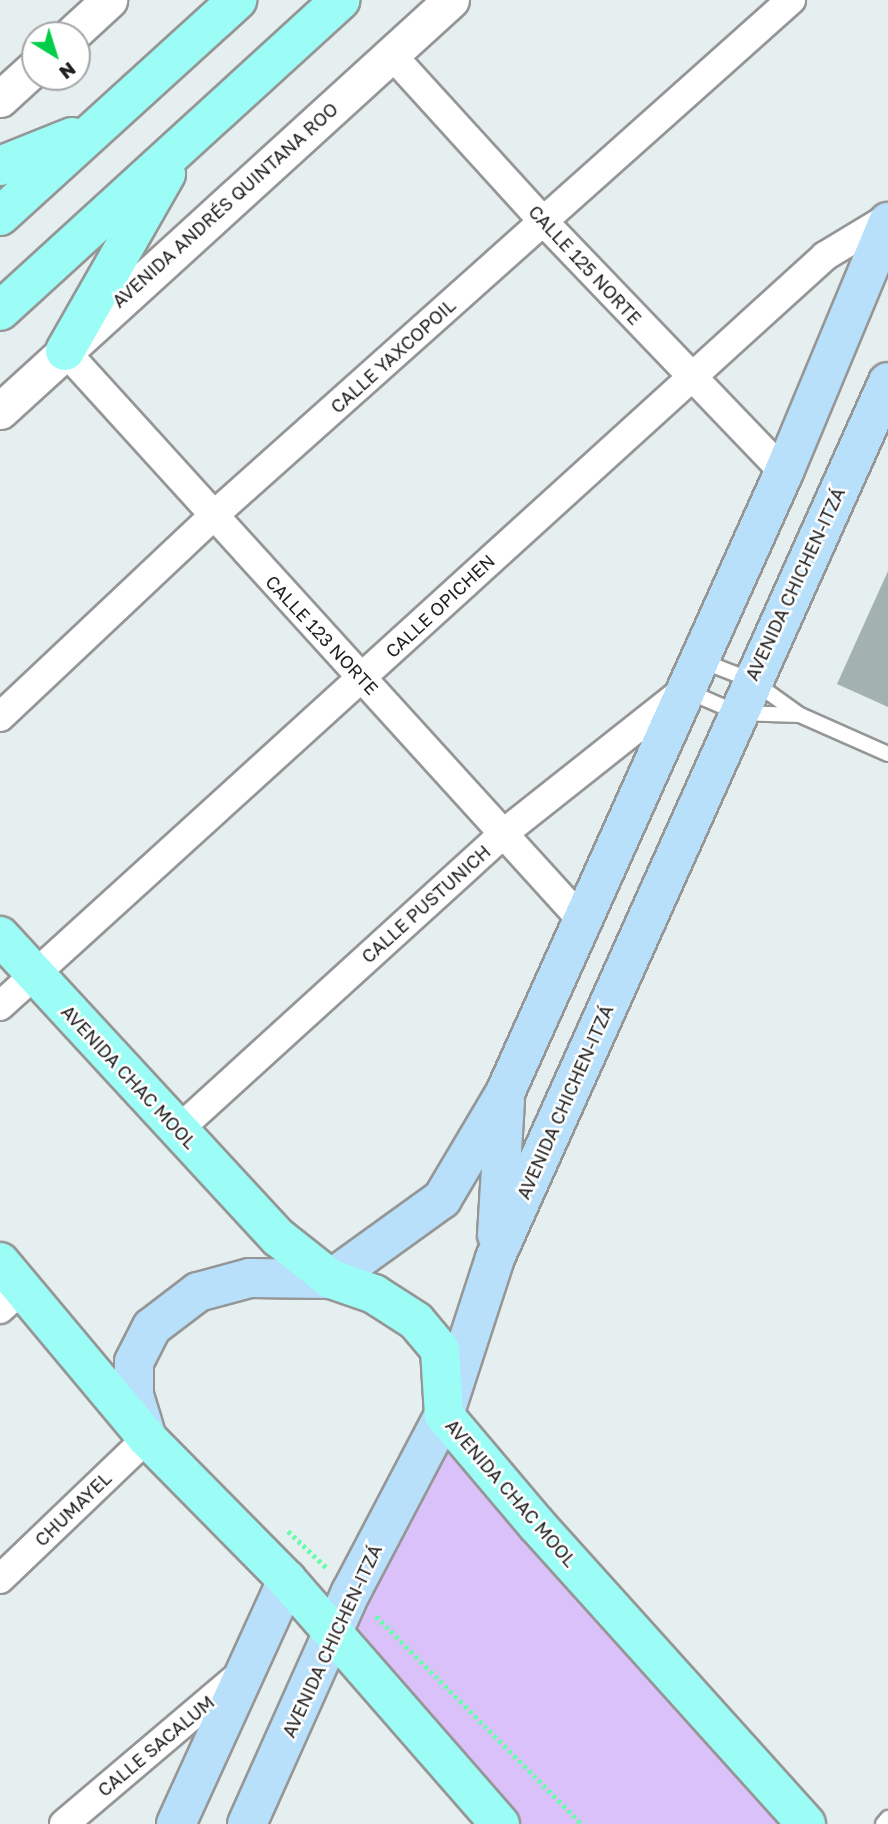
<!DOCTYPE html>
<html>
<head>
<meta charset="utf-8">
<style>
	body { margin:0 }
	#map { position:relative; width:888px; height:1824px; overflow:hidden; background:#e5eff0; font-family:"Golos Text",sans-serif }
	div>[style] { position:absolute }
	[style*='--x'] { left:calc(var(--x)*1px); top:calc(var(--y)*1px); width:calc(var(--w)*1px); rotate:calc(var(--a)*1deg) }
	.park>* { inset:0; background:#dac1fa }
	.building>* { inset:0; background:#a4b2af }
	.path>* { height:4.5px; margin-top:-2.25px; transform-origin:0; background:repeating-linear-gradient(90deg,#69fcac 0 3.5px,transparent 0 7px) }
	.roads { filter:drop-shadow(2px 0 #969696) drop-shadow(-2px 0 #969696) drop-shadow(0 2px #969696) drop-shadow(0 -2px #969696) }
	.service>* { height:14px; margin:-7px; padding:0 7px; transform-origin:7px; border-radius:7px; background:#fff }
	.minor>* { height:28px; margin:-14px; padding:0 14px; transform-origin:14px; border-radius:14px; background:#fff }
	.tertiary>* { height:35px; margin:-17.5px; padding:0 17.5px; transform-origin:17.5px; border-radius:17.5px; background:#fff }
	.secondary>* { height:38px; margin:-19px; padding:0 19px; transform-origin:19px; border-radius:19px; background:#b8e0fb }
	.primary>* { height:38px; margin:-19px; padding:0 19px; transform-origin:19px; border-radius:19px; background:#9cfdf6 }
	span { translate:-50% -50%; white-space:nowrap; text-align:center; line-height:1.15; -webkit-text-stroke:5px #fff; paint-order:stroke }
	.street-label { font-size:18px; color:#1f1f1f }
	.north { position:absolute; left:21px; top:21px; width:70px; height:70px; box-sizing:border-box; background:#fff; border:2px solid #a5a5a5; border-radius:50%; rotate:142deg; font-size:19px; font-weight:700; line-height:28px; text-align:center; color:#1f1f1f }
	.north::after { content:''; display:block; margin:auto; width:24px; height:32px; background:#00cd48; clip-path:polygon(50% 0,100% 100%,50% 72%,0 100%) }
</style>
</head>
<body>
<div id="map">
	<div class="park">
		<div style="clip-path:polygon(444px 1415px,802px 1824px,506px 1824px,335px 1635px)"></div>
	</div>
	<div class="building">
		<div style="clip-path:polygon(888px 571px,888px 707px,837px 684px)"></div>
	</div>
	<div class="path">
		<div style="--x:288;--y:1531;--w:54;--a:43.5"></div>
		<div style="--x:376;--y:1616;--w:293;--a:45.3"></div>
	</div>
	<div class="roads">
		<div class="service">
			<div style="--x:702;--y:661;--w:53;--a:21.2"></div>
			<div style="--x:751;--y:680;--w:60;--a:35.5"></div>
			<div style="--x:800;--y:715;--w:96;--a:23.9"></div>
			<div style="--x:687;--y:691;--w:56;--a:23.3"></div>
			<div style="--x:738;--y:713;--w:61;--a:1.9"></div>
			<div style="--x:883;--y:1824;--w:8;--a:-50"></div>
		</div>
		<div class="minor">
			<div style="--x:391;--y:54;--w:226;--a:47.7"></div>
			<div style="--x:543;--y:221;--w:348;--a:46.2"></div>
			<div style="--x:65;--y:351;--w:766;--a:47.75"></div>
			<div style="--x:0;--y:717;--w:293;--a:-43.3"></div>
			<div style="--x:213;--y:516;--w:775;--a:-41.76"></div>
			<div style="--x:0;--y:1006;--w:1115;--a:-42.27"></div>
			<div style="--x:825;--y:256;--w:74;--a:-31.1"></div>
			<div style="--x:178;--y:1130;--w:441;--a:-42.3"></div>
			<div style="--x:504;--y:833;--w:228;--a:-38.4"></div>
			<div style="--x:0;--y:1309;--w:31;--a:-42"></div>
			<div style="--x:0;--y:1579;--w:204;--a:-43.8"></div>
			<div style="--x:64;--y:1824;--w:231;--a:-40.3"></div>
		</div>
		<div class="tertiary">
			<div style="--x:71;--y:35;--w:52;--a:-42.6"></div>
			<div style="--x:0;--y:99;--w:47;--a:-42.4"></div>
			<div style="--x:0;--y:411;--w:610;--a:-42.34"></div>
		</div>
		<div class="secondary">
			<div style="--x:497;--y:1235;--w:135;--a:-86.6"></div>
			<div style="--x:147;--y:1438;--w:45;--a:-106.8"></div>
			<div style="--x:134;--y:1395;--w:33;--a:-90"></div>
			<div style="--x:134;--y:1362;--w:39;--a:-63"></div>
			<div style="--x:152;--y:1327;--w:58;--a:-37.3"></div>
			<div style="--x:198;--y:1292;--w:54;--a:-15.1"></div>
			<div style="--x:250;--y:1278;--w:81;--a:0.7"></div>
			<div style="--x:331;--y:1279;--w:137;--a:-35.8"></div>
			<div style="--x:442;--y:1199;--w:123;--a:-59.3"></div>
			<div style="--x:505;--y:1093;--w:681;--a:-65.81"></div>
			<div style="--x:784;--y:472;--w:271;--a:-67.4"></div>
			<div style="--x:176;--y:1824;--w:268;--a:-65.5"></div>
			<div style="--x:247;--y:1824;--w:254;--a:-65.9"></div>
			<div style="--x:351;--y:1592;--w:200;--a:-62.3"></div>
			<div style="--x:444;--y:1415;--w:165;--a:-72"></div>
			<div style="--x:495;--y:1258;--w:960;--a:-65.84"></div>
		</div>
		<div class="primary">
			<div style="--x:0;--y:166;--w:78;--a:-21.9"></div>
			<div style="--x:0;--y:216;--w:321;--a:-42.3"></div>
			<div style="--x:0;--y:311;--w:461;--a:-42.4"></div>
			<div style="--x:65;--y:351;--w:204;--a:-60.3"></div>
			<div style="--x:0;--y:936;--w:411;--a:47.3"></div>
			<div style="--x:279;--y:1238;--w:66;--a:38.3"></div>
			<div style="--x:331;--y:1279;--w:46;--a:19.2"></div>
			<div style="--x:374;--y:1294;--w:50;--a:32.7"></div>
			<div style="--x:416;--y:1321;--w:38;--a:50"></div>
			<div style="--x:440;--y:1350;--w:65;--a:86.5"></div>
			<div style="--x:444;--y:1415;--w:144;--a:49.8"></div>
			<div style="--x:537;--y:1525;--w:402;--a:48"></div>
			<div style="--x:0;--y:1262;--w:229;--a:50.1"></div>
			<div style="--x:147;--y:1438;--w:199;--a:45.4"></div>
			<div style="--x:287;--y:1580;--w:324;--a:48.9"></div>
		</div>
	</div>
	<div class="street-label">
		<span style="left:225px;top:205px;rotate:-42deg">AVENIDA ANDRÉS QUINTANA ROO</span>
		<span style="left:585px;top:265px;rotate:47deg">CALLE 125 NORTE</span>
		<span style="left:393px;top:356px;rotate:-42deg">CALLE YAXCOPOIL</span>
		<span style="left:795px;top:584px;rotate:-65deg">AVENIDA CHICHEN-ITZÁ</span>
		<span style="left:440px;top:606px;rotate:-43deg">CALLE OPICHEN</span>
		<span style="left:322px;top:635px;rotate:47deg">CALLE 123 NORTE</span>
		<span style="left:426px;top:904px;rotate:-42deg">CALLE PUSTUNICH</span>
		<span style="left:129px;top:1077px;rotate:47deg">AVENIDA CHAC MOOL</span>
		<span style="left:565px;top:1102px;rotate:-66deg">AVENIDA CHICHEN-ITZÁ</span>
		<span style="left:511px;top:1493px;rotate:49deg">AVENIDA CHAC MOOL</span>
		<span style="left:73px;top:1509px;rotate:-44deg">CHUMAYEL</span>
		<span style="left:332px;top:1641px;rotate:-65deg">AVENIDA CHICHEN-ITZÁ</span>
		<span style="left:156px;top:1746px;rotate:-40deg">CALLE SACALUM</span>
	</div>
	<div class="north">N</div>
</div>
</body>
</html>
